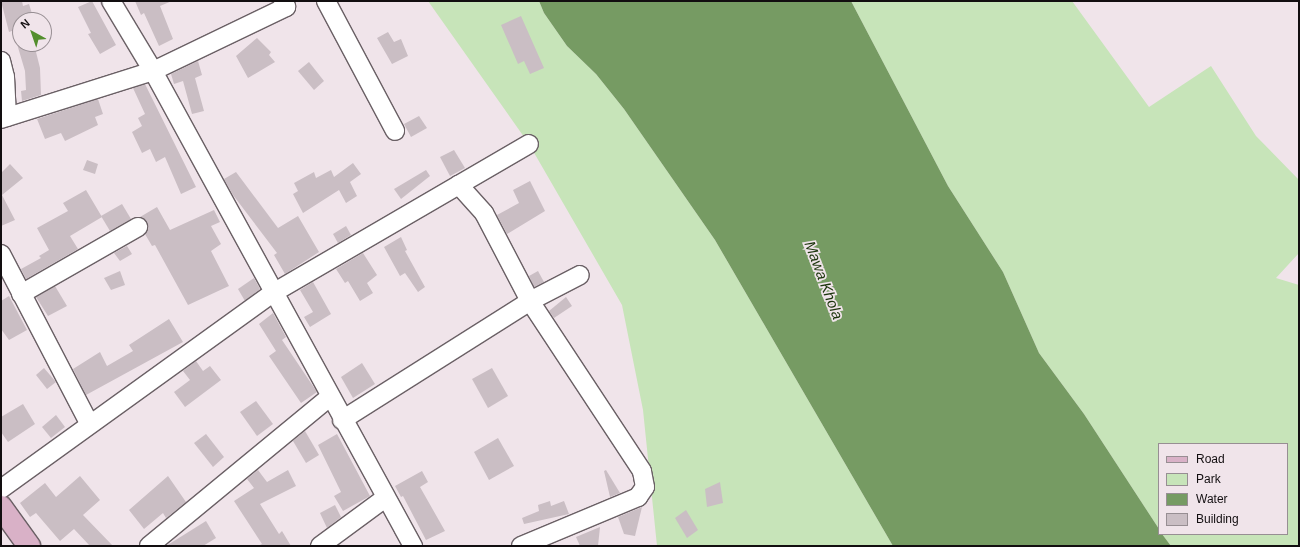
<!DOCTYPE html>
<html>
<head>
<meta charset="utf-8">
<style>
	body { margin:0 }
	#map { position:relative; width:1300px; height:547px; overflow:hidden; background:#f0e4ea; font-family:Helvetica,sans-serif }
	div>[style] { position:absolute }
	[style*='--x'] { left:calc(var(--x)*1px); top:calc(var(--y)*1px); width:calc(var(--w)*1px); rotate:calc(var(--a)*1deg) }
	.green>* { inset:0; background:#c7e4b9 }
	.water>* { inset:0; background:#769b63 }
	.building>* { inset:0; background:#cabec4 }
	.roads { filter:drop-shadow(1px 0 #6a6065) drop-shadow(-1px 0 #6a6065) drop-shadow(0 1px #6a6065) drop-shadow(0 -1px #6a6065) }
	.minor>* { height:18px; margin:-9px; padding:0 9px; transform-origin:9px; border-radius:9px; background:#fff }
	.major>* { height:22px; margin:-11px; padding:0 11px; transform-origin:11px; border-radius:11px; background:#d9b1c7 }
	span { translate:-50% -50%; white-space:nowrap; text-align:center; line-height:1.15; -webkit-text-stroke:3.5px #f0e4ea; paint-order:stroke }
	.water-label { font-size:15px; color:#1c350c; font-style:italic }
	.frame { position:absolute; inset:0; border:2px solid #120e10; pointer-events:none }
	.legend { position:absolute; left:1158px; top:443px; width:130px; height:92px; box-sizing:border-box; background:#f0e4ea; border:1px solid #978e93; margin:0; padding:5px 7px; list-style:none; font-size:12px; color:#120e10 }
	.legend li { display:flex; align-items:center; gap:8px; height:20px }
	.legend b { width:20px; border:1px solid #978e93 }
	.north { position:absolute; left:12px; top:12px; width:40px; height:40px; box-sizing:border-box; background:#f0e4ea; border:1px solid #978e93; border-radius:50%; rotate:320deg; font-size:11px; font-weight:700; line-height:16px; text-align:center; color:#120e10 }
	.north::after { content:''; display:block; margin:auto; width:14px; height:18px; background:#538e2d; clip-path:polygon(50% 0,100% 100%,50% 72%,0 100%) }
</style>
</head>
<body>
<div id="map">
	<div class="green">
		<div style="clip-path:polygon(428px 1px,539px 1px,544px 13px,567px 46px,596px 74px,624px 109px,715px 240px,893px 546px,657px 546px,643px 410px,622px 305px,529px 144px)"></div>
		<div style="clip-path:polygon(851px 1px,1072px 1px,1149px 107px,1211px 66px,1256px 136px,1299px 180px,1299px 253px,1276px 278px,1299px 285px,1299px 546px,1171px 546px,1162px 534px,1287px 534px,1287px 444px,1159px 444px,1159px 529px,1084px 414px,1039px 353px,1003px 272px,948px 186px)"></div>
	</div>
	<div class="water">
		<div style="clip-path:polygon(539px 1px,851px 1px,948px 186px,1003px 272px,1039px 353px,1084px 414px,1159px 529px,1159px 534px,1162px 534px,1171px 546px,893px 546px,715px 240px,624px 109px,596px 74px,567px 46px,544px 13px)"></div>
	</div>
	<div class="building">
		<div style="clip-path:polygon(1px 1px,22px 1px,23px 6px,29px 4px,34px 20px,20px 20px,20px 28px,9px 32px)"></div>
		<div style="clip-path:polygon(92px 1px,116px 45px,100px 54px,88px 34px,91px 33px,78px 7px)"></div>
		<div style="clip-path:polygon(135px 1px,172px 1px,160px 6px,173px 39px,159px 46px,144px 13px,141px 15px)"></div>
		<div style="clip-path:polygon(521px 16px,544px 68px,530px 74px,524px 61px,518px 64px,501px 25px)"></div>
		<div style="clip-path:polygon(388px 32px,394px 42px,401px 39px,408px 56px,392px 64px,377px 38px)"></div>
		<div style="clip-path:polygon(257px 38px,271px 52px,269px 55px,275px 62px,248px 78px,236px 56px)"></div>
		<div style="clip-path:polygon(17px 44px,34px 44px,40px 68px,41px 95px,22px 101px,21px 91px,26px 90px,25px 71px)"></div>
		<div style="clip-path:polygon(198px 61px,202px 75px,195px 78px,204px 111px,192px 114px,183px 81px,174px 84px,171px 74px)"></div>
		<div style="clip-path:polygon(309px 62px,324px 81px,314px 90px,298px 71px)"></div>
		<div style="clip-path:polygon(145px 84px,196px 187px,181px 194px,165px 157px,156px 162px,150px 149px,142px 153px,132px 132px,142px 126px,138px 118px,145px 114px,133px 88px)"></div>
		<div style="clip-path:polygon(98px 99px,103px 114px,95px 117px,98px 125px,65px 141px,61px 133px,45px 139px,37px 119px)"></div>
		<div style="clip-path:polygon(419px 116px,427px 128px,411px 137px,404px 124px)"></div>
		<div style="clip-path:polygon(454px 150px,465px 168px,450px 176px,440px 157px)"></div>
		<div style="clip-path:polygon(87px 160px,98px 164px,95px 174px,83px 170px)"></div>
		<div style="clip-path:polygon(353px 163px,361px 174px,350px 182px,357px 196px,346px 203px,339px 190px,303px 213px,293px 194px,298px 191px,294px 183px,314px 172px,316px 178px,331px 170px,334px 177px)"></div>
		<div style="clip-path:polygon(10px 164px,23px 178px,2px 195px,15px 220px,1px 226px,1px 173px)"></div>
		<div style="clip-path:polygon(426px 170px,430px 176px,401px 199px,394px 189px)"></div>
		<div style="clip-path:polygon(236px 172px,278px 228px,298px 216px,319px 252px,285px 274px,274px 255px,277px 253px,233px 195px,224px 179px)"></div>
		<div style="clip-path:polygon(530px 181px,545px 211px,507px 234px,497px 215px,519px 203px,513px 190px)"></div>
		<div style="clip-path:polygon(86px 190px,102px 217px,70px 236px,78px 249px,26px 279px,21px 269px,41px 258px,39px 256px,49px 250px,37px 228px,68px 211px,63px 203px)"></div>
		<div style="clip-path:polygon(122px 204px,131px 219px,110px 231px,101px 216px)"></div>
		<div style="clip-path:polygon(157px 207px,170px 230px,214px 210px,220px 222px,211px 226px,221px 244px,211px 251px,229px 286px,188px 305px,155px 245px,152px 246px,145px 234px,148px 227px,147px 222px,140px 217px)"></div>
		<div style="clip-path:polygon(346px 226px,351px 235px,338px 243px,333px 234px)"></div>
		<div style="clip-path:polygon(401px 237px,407px 250px,405px 251px,425px 287px,418px 292px,405px 273px,400px 276px,384px 247px)"></div>
		<div style="clip-path:polygon(127px 246px,132px 254px,120px 261px,114px 253px)"></div>
		<div style="clip-path:polygon(363px 253px,377px 275px,367px 283px,373px 293px,360px 301px,348px 281px,345px 283px,336px 269px)"></div>
		<div style="clip-path:polygon(120px 271px,125px 285px,111px 290px,104px 278px)"></div>
		<div style="clip-path:polygon(538px 271px,544px 282px,534px 287px,529px 276px)"></div>
		<div style="clip-path:polygon(254px 278px,260px 289px,245px 301px,238px 289px)"></div>
		<div style="clip-path:polygon(313px 282px,331px 314px,310px 327px,304px 317px,313px 312px,300px 290px)"></div>
		<div style="clip-path:polygon(55px 286px,67px 306px,48px 316px,36px 297px)"></div>
		<div style="clip-path:polygon(9px 296px,27px 330px,9px 340px,1px 329px,1px 301px)"></div>
		<div style="clip-path:polygon(566px 297px,572px 306px,554px 318px,549px 311px)"></div>
		<div style="clip-path:polygon(273px 313px,286px 337px,282px 340px,317px 392px,301px 403px,269px 356px,276px 351px,259px 324px)"></div>
		<div style="clip-path:polygon(169px 319px,183px 342px,86px 395px,73px 369px,100px 352px,107px 366px,133px 351px,129px 345px)"></div>
		<div style="clip-path:polygon(196px 361px,203px 371px,210px 366px,221px 380px,185px 407px,174px 392px,190px 380px,183px 371px)"></div>
		<div style="clip-path:polygon(362px 363px,375px 384px,353px 398px,341px 377px)"></div>
		<div style="clip-path:polygon(44px 368px,56px 382px,47px 389px,36px 375px)"></div>
		<div style="clip-path:polygon(492px 368px,508px 396px,488px 408px,472px 379px)"></div>
		<div style="clip-path:polygon(256px 401px,273px 424px,257px 436px,240px 412px)"></div>
		<div style="clip-path:polygon(23px 404px,35px 424px,8px 442px,1px 432px,1px 417px)"></div>
		<div style="clip-path:polygon(56px 415px,65px 427px,51px 438px,42px 427px)"></div>
		<div style="clip-path:polygon(305px 431px,319px 455px,306px 463px,293px 441px)"></div>
		<div style="clip-path:polygon(206px 434px,224px 457px,213px 467px,194px 443px)"></div>
		<div style="clip-path:polygon(337px 434px,370px 496px,343px 511px,334px 496px,341px 492px,318px 445px)"></div>
		<div style="clip-path:polygon(498px 438px,514px 466px,489px 480px,474px 452px)"></div>
		<div style="clip-path:polygon(258px 470px,267px 482px,288px 470px,296px 486px,260px 504px,279px 534px,282px 531px,291px 546px,258px 546px,262px 544px,234px 501px,254px 488px,247px 479px)"></div>
		<div style="clip-path:polygon(606px 470px,620px 493px,610px 497px,604px 471px)"></div>
		<div style="clip-path:polygon(422px 471px,428px 482px,420px 487px,445px 531px,426px 540px,403px 496px,401px 497px,395px 486px)"></div>
		<div style="clip-path:polygon(80px 476px,100px 500px,83px 515px,113px 546px,90px 546px,74px 529px,60px 541px,36px 513px,30px 517px,20px 503px,45px 483px,56px 497px)"></div>
		<div style="clip-path:polygon(168px 476px,186px 502px,166px 518px,163px 513px,144px 529px,129px 510px)"></div>
		<div style="clip-path:polygon(720px 482px,723px 503px,707px 507px,705px 489px)"></div>
		<div style="clip-path:polygon(550px 501px,551px 506px,564px 501px,569px 514px,524px 524px,522px 518px,539px 511px,538px 505px)"></div>
		<div style="clip-path:polygon(335px 505px,341px 517px,327px 528px,320px 513px)"></div>
		<div style="clip-path:polygon(642px 507px,635px 536px,624px 534px,618px 517px)"></div>
		<div style="clip-path:polygon(686px 510px,698px 530px,687px 538px,675px 518px)"></div>
		<div style="clip-path:polygon(206px 521px,216px 538px,203px 546px,166px 546px)"></div>
		<div style="clip-path:polygon(600px 527px,598px 546px,580px 546px,576px 537px)"></div>
	</div>
	<div class="roads">
		<div class="minor">
			<div style="--x:111;--y:1;--w:82;--a:59"></div>
			<div style="--x:153;--y:71;--w:542;--a:61.31"></div>
			<div style="--x:326;--y:1;--w:147;--a:62"></div>
			<div style="--x:1;--y:61;--w:16;--a:76"></div>
			<div style="--x:5;--y:77;--w:40;--a:87.1"></div>
			<div style="--x:1;--y:119;--w:159;--a:-17.5"></div>
			<div style="--x:153;--y:71;--w:148;--a:-25.7"></div>
			<div style="--x:286;--y:7;--w:7;--a:-117"></div>
			<div style="--x:1;--y:254;--w:191;--a:62.5"></div>
			<div style="--x:21;--y:294;--w:135;--a:-29.8"></div>
			<div style="--x:342;--y:420;--w:222;--a:-32.3"></div>
			<div style="--x:530;--y:301;--w:99;--a:-117.6"></div>
			<div style="--x:484;--y:213;--w:38;--a:-132"></div>
			<div style="--x:1;--y:489;--w:335;--a:-35.8"></div>
			<div style="--x:273;--y:293;--w:296;--a:-30.2"></div>
			<div style="--x:149;--y:546;--w:234;--a:-39.5"></div>
			<div style="--x:320;--y:546;--w:81;--a:-36.4"></div>
			<div style="--x:521;--y:546;--w:127;--a:-22.7"></div>
			<div style="--x:638;--y:497;--w:12;--a:-55"></div>
			<div style="--x:645;--y:487;--w:16;--a:-101"></div>
			<div style="--x:642;--y:471;--w:204;--a:-123.4"></div>
			<div style="--x:530;--y:301;--w:56;--a:-27.5"></div>
		</div>
		<div class="major">
			<div style="--x:1;--y:507;--w:48;--a:54.3"></div>
		</div>
	</div>
	<div class="water-label">
		<span style="left:824px;top:280px;rotate:69deg">Mawa Khola</span>
	</div>
	<div class="frame"></div>
	<ul class="legend">
	<li><b style="height:5px;background:#d9b1c7"></b>Road</li>
	<li><b style="height:11px;background:#c7e4b9"></b>Park</li>
	<li><b style="height:11px;background:#769b63"></b>Water</li>
	<li><b style="height:11px;background:#cabec4"></b>Building</li>
	</ul>
	<div class="north">N</div>
</div>
</body>
</html>
